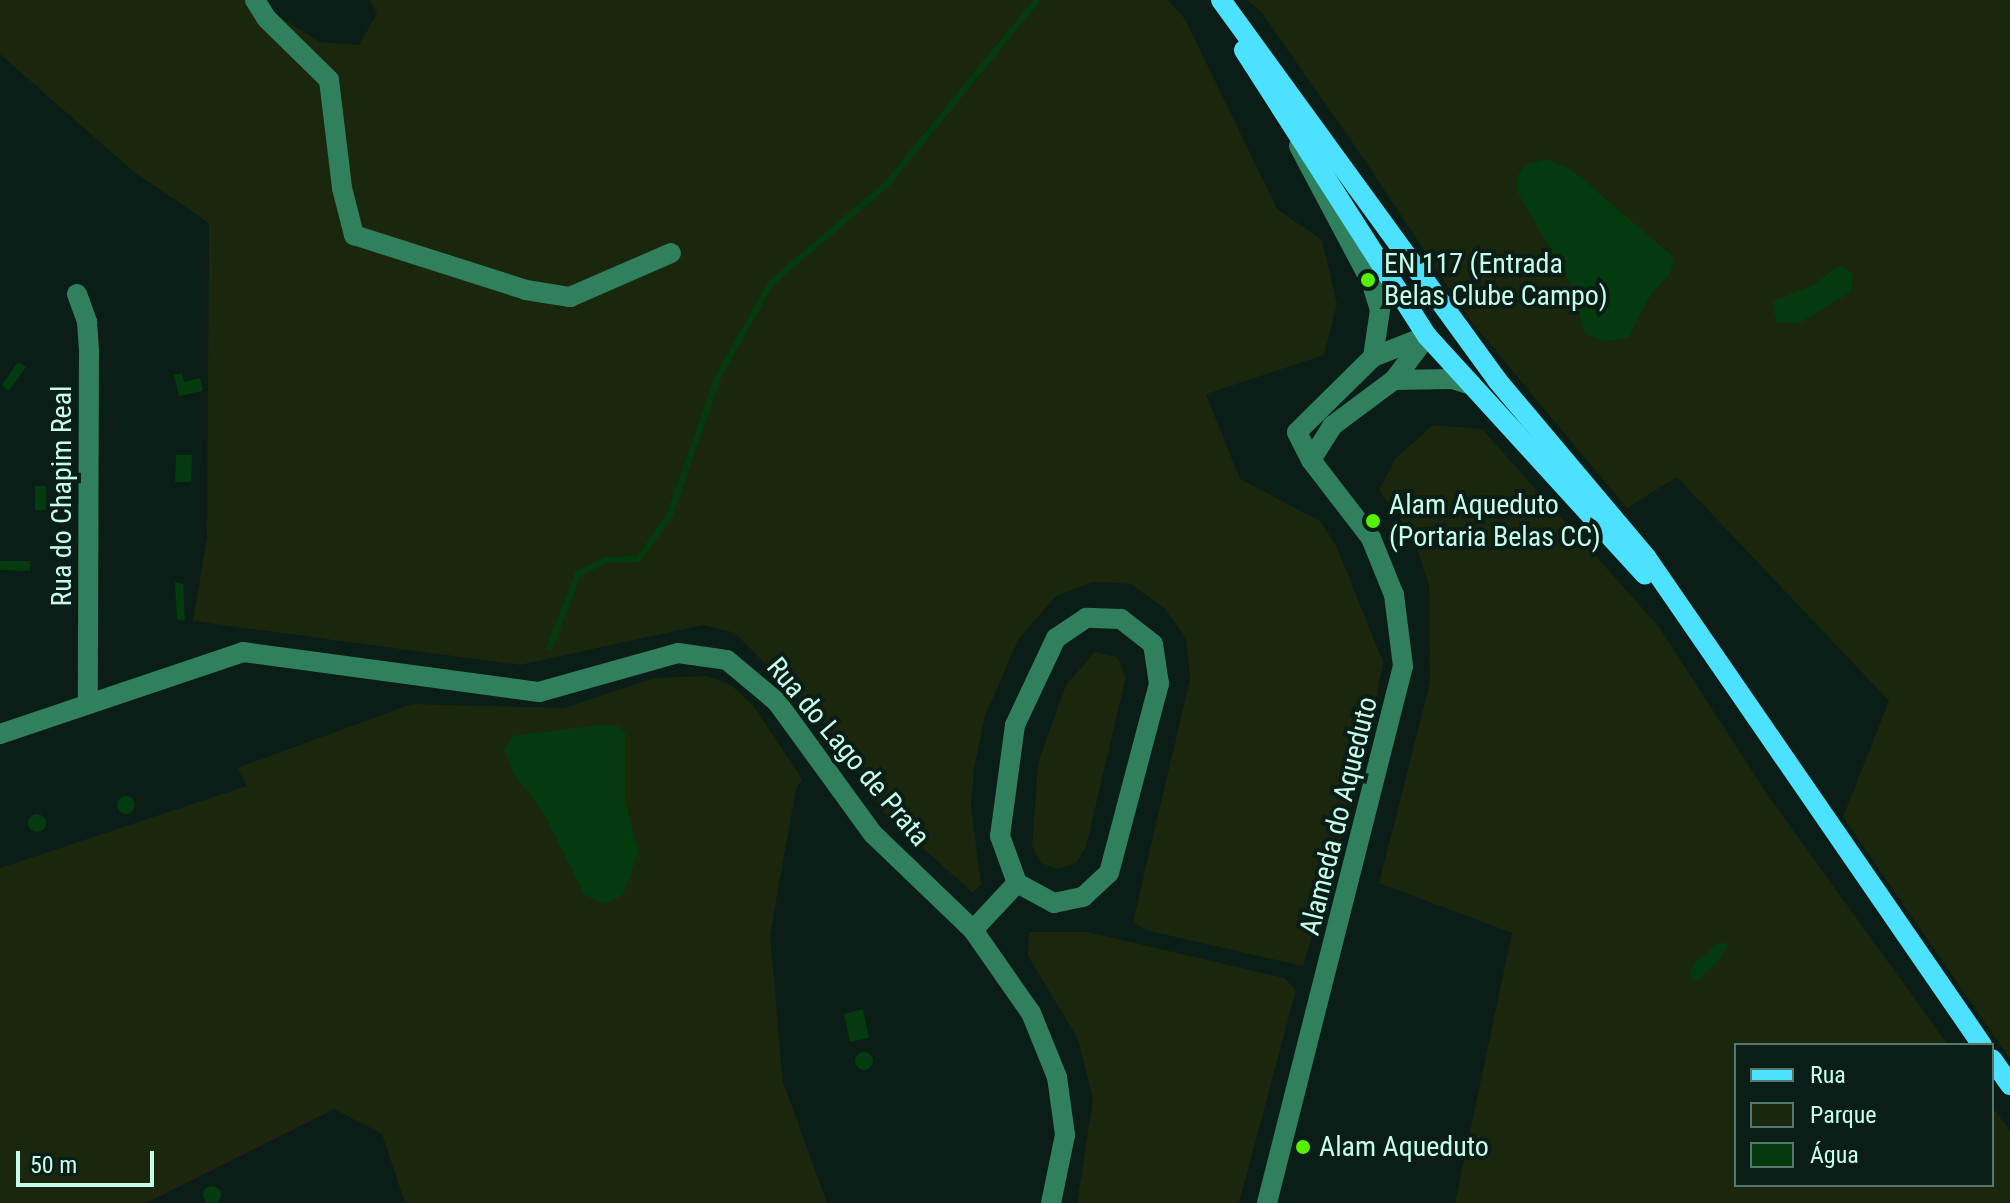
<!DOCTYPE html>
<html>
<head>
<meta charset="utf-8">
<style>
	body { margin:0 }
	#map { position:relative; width:2010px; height:1203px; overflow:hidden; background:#0a1d17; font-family:"Roboto Condensed",sans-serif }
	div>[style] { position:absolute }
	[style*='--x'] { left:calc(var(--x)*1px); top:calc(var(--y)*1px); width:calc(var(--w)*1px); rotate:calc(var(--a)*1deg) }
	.green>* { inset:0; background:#1a270c }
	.water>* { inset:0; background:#043b0e }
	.round { border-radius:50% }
	.stream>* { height:6px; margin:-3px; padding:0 3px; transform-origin:3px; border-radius:3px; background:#043b0e }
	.minor>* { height:20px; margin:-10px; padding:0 10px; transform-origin:10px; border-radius:10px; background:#30805e }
	.major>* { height:20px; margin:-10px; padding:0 10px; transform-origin:10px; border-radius:10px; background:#4ce2ff }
	.dots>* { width:22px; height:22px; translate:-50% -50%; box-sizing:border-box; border:4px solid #0a1d17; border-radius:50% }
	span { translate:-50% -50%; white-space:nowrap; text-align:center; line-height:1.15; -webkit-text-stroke:8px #0a1d17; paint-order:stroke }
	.poi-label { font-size:28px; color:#c5ffeb }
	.left { translate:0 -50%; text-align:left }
	.street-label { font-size:28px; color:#c5ffeb }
	.legend { position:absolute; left:1734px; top:1043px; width:260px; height:144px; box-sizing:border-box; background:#0a1d17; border:2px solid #55776c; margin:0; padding:10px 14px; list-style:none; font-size:24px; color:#c5ffeb }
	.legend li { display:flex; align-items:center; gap:16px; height:40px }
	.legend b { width:40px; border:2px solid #55776c }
	.scale { position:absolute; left:16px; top:1151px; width:138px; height:36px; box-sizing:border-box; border:4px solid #c5ffeb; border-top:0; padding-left:10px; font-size:24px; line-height:28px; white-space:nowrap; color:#c5ffeb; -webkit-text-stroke:6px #0a1d17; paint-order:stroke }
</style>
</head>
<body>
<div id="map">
	<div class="green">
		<div style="clip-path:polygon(0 0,252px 0,320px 42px,359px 45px,377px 13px,369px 0,1168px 0,1185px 19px,1277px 209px,1322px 240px,1337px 304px,1324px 355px,1206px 394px,1240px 479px,1320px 521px,1336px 545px,1383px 662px,1366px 757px,1303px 966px,1145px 930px,1133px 922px,1190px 679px,1186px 638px,1165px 609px,1131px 584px,1093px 582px,1056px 596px,1018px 640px,985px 716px,974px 769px,971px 806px,981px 884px,973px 893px,885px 814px,825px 724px,735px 633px,703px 625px,520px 665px,193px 621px,207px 537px,209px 223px,134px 172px,0 54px)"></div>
		<div style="clip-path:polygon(1247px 0,2010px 0,2010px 1059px,1843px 817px,1889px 701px,1677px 477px,1627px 508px,1470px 320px,1366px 162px,1262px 13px)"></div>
		<div style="clip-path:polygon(1433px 425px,1482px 429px,1659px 627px,1769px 797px,1948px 1045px,1736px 1045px,1736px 1185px,1992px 1185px,1992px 1106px,2010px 1131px,2010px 1203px,1455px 1203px,1512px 933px,1379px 883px,1430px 683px,1429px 585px,1414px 539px,1379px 490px,1395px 459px)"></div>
		<div style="clip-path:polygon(1095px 652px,1117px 657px,1126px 677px,1086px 847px,1076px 863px,1058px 869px,1041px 863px,1032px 846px,1038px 763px,1066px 685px)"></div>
		<div style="clip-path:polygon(707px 676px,731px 685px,753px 705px,802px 779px,796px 789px,770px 935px,783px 1082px,827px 1203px,405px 1203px,382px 1134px,334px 1109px,146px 1203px,0 1203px,0 868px,247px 786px,237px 768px,412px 704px,564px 708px,655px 678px)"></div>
		<div style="clip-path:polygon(1029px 932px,1088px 932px,1284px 978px,1296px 990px,1239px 1203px,1077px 1203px,1093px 1099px,1078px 1039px,1028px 956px)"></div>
	</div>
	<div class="water">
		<div style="clip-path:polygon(1547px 159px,1573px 171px,1670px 254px,1674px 263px,1668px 276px,1651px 294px,1628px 338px,1605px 341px,1585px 334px,1570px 282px,1518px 193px,1516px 179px,1525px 165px)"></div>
		<div style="clip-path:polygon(1839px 265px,1853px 274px,1851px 292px,1799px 323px,1777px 322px,1772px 302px,1816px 284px)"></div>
		<div style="clip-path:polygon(18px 362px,26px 367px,9px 391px,2px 385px)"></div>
		<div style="clip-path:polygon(182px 373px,184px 382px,200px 378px,203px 391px,179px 396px,174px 375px)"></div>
		<div style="clip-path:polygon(176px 455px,192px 455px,191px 482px,175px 482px)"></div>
		<div style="clip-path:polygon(35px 486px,46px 486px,46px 510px,35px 510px)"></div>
		<div style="clip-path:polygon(0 561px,30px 561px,30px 571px,0 570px)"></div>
		<div style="clip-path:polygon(175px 582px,183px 584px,185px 621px,177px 619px)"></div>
		<div style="clip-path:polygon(601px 725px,617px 726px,625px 733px,625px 799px,638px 852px,623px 895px,604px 904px,584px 894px,542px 810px,514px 774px,505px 751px,512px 736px)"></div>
		<div class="round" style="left:117px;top:796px;width:18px;height:18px"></div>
		<div class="round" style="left:28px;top:814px;width:18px;height:18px"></div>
		<div style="clip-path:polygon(1720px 942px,1728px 945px,1720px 959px,1699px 980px,1692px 979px,1690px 971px,1697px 961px)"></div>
		<div style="clip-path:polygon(863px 1009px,869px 1038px,850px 1042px,844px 1014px)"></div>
		<div class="round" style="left:855px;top:1052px;width:18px;height:18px"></div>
		<div class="round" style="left:203px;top:1186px;width:18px;height:18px"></div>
	</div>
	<div class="stream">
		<div style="--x:550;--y:647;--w:78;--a:-69"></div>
		<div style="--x:578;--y:574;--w:31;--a:-27"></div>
		<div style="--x:606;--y:560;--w:33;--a:-2"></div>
		<div style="--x:639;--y:559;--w:55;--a:-55.4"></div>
		<div style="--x:670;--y:514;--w:145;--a:-70.7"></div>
		<div style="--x:718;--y:377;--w:108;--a:-60.6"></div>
		<div style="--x:771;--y:283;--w:153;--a:-40.5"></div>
		<div style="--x:887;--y:184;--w:237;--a:-50.8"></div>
	</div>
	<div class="minor">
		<div style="--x:255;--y:0;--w:22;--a:58"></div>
		<div style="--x:267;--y:19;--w:87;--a:44.5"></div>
		<div style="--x:329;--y:80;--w:109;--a:83.1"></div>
		<div style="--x:342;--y:188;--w:49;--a:75.7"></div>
		<div style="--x:354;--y:235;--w:181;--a:17.7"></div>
		<div style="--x:526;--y:290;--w:45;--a:9"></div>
		<div style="--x:570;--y:297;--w:110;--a:-23.5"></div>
		<div style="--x:1299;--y:146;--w:156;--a:62.1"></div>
		<div style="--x:1372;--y:284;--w:27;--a:73"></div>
		<div style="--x:1380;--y:310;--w:48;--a:98.5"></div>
		<div style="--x:77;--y:294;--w:30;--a:70"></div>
		<div style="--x:87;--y:322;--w:29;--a:86"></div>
		<div style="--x:89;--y:351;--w:350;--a:90.2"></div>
		<div style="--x:1394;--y:380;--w:58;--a:-1"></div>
		<div style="--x:1452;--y:379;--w:21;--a:17"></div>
		<div style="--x:1311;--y:460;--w:40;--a:-58"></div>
		<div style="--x:1332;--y:426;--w:77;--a:-36.6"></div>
		<div style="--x:1394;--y:380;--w:55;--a:-53.1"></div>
		<div style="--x:0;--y:734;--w:256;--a:-18.6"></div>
		<div style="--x:243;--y:652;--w:299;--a:7.7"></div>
		<div style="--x:539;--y:692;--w:144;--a:-15.7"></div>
		<div style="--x:678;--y:653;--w:49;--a:8.1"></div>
		<div style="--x:727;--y:660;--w:65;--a:40"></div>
		<div style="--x:777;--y:702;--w:163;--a:54"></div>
		<div style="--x:873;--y:834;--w:139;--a:43.8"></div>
		<div style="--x:973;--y:930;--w:101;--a:55.1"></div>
		<div style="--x:1031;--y:1013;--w:69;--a:67.9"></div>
		<div style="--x:1057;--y:1077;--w:59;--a:82.1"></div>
		<div style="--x:1065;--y:1135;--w:69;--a:101.6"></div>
		<div style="--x:973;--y:930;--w:64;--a:-46.9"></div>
		<div style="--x:1017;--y:883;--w:42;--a:28.4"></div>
		<div style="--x:1054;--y:903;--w:30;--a:-12"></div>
		<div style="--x:1083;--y:897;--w:35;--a:-43"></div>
		<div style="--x:1109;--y:873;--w:196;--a:-75.2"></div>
		<div style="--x:1159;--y:684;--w:40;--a:-98.5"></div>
		<div style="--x:1153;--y:644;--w:41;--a:-142"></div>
		<div style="--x:1121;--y:619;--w:35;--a:-178"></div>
		<div style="--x:1086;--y:618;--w:36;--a:146"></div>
		<div style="--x:1056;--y:638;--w:96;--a:115.2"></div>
		<div style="--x:1015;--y:725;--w:112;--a:97.7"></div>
		<div style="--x:1000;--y:836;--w:50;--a:70.1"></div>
		<div style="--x:1267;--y:1203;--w:554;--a:-75.79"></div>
		<div style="--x:1403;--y:666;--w:72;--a:-97.2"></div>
		<div style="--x:1394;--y:595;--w:61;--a:-112"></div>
		<div style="--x:1371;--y:538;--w:98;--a:-127.6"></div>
		<div style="--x:1311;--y:460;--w:31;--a:-117"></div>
		<div style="--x:1297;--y:432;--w:107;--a:-44.6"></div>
		<div style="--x:1373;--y:357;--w:58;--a:-21.3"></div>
	</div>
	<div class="major">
		<div style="--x:1221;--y:0;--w:470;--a:54"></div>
		<div style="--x:1497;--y:380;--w:231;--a:49.9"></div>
		<div style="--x:1646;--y:557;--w:592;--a:55.45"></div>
		<div style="--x:1244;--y:50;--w:340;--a:57.4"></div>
		<div style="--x:1427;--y:336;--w:323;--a:47.6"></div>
		<div style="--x:1992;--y:1059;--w:32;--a:55"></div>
	</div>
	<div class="dots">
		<div style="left:1368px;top:280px;background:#57f000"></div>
		<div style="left:1373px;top:521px;background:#57f000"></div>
		<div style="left:1303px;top:1147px;background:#57f000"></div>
	</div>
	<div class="poi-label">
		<span class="left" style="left:1384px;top:280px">EN 117 (Entrada<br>Belas Clube Campo)</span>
		<span class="left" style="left:1389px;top:521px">Alam Aqueduto<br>(Portaria Belas CC)</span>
		<span class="left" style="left:1319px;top:1147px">Alam Aqueduto</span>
	</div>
	<div class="street-label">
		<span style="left:62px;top:496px;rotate:-90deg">Rua do Chapim Real</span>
		<span style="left:848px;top:752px;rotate:50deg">Rua do Lago de Prata</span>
		<span style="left:1339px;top:816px;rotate:-76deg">Alameda do Aqueduto</span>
	</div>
	<ul class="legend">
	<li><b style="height:10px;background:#4ce2ff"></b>Rua</li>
	<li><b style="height:22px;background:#1a270c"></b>Parque</li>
	<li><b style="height:22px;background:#043b0e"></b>Água</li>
	</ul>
	<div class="scale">50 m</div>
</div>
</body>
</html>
